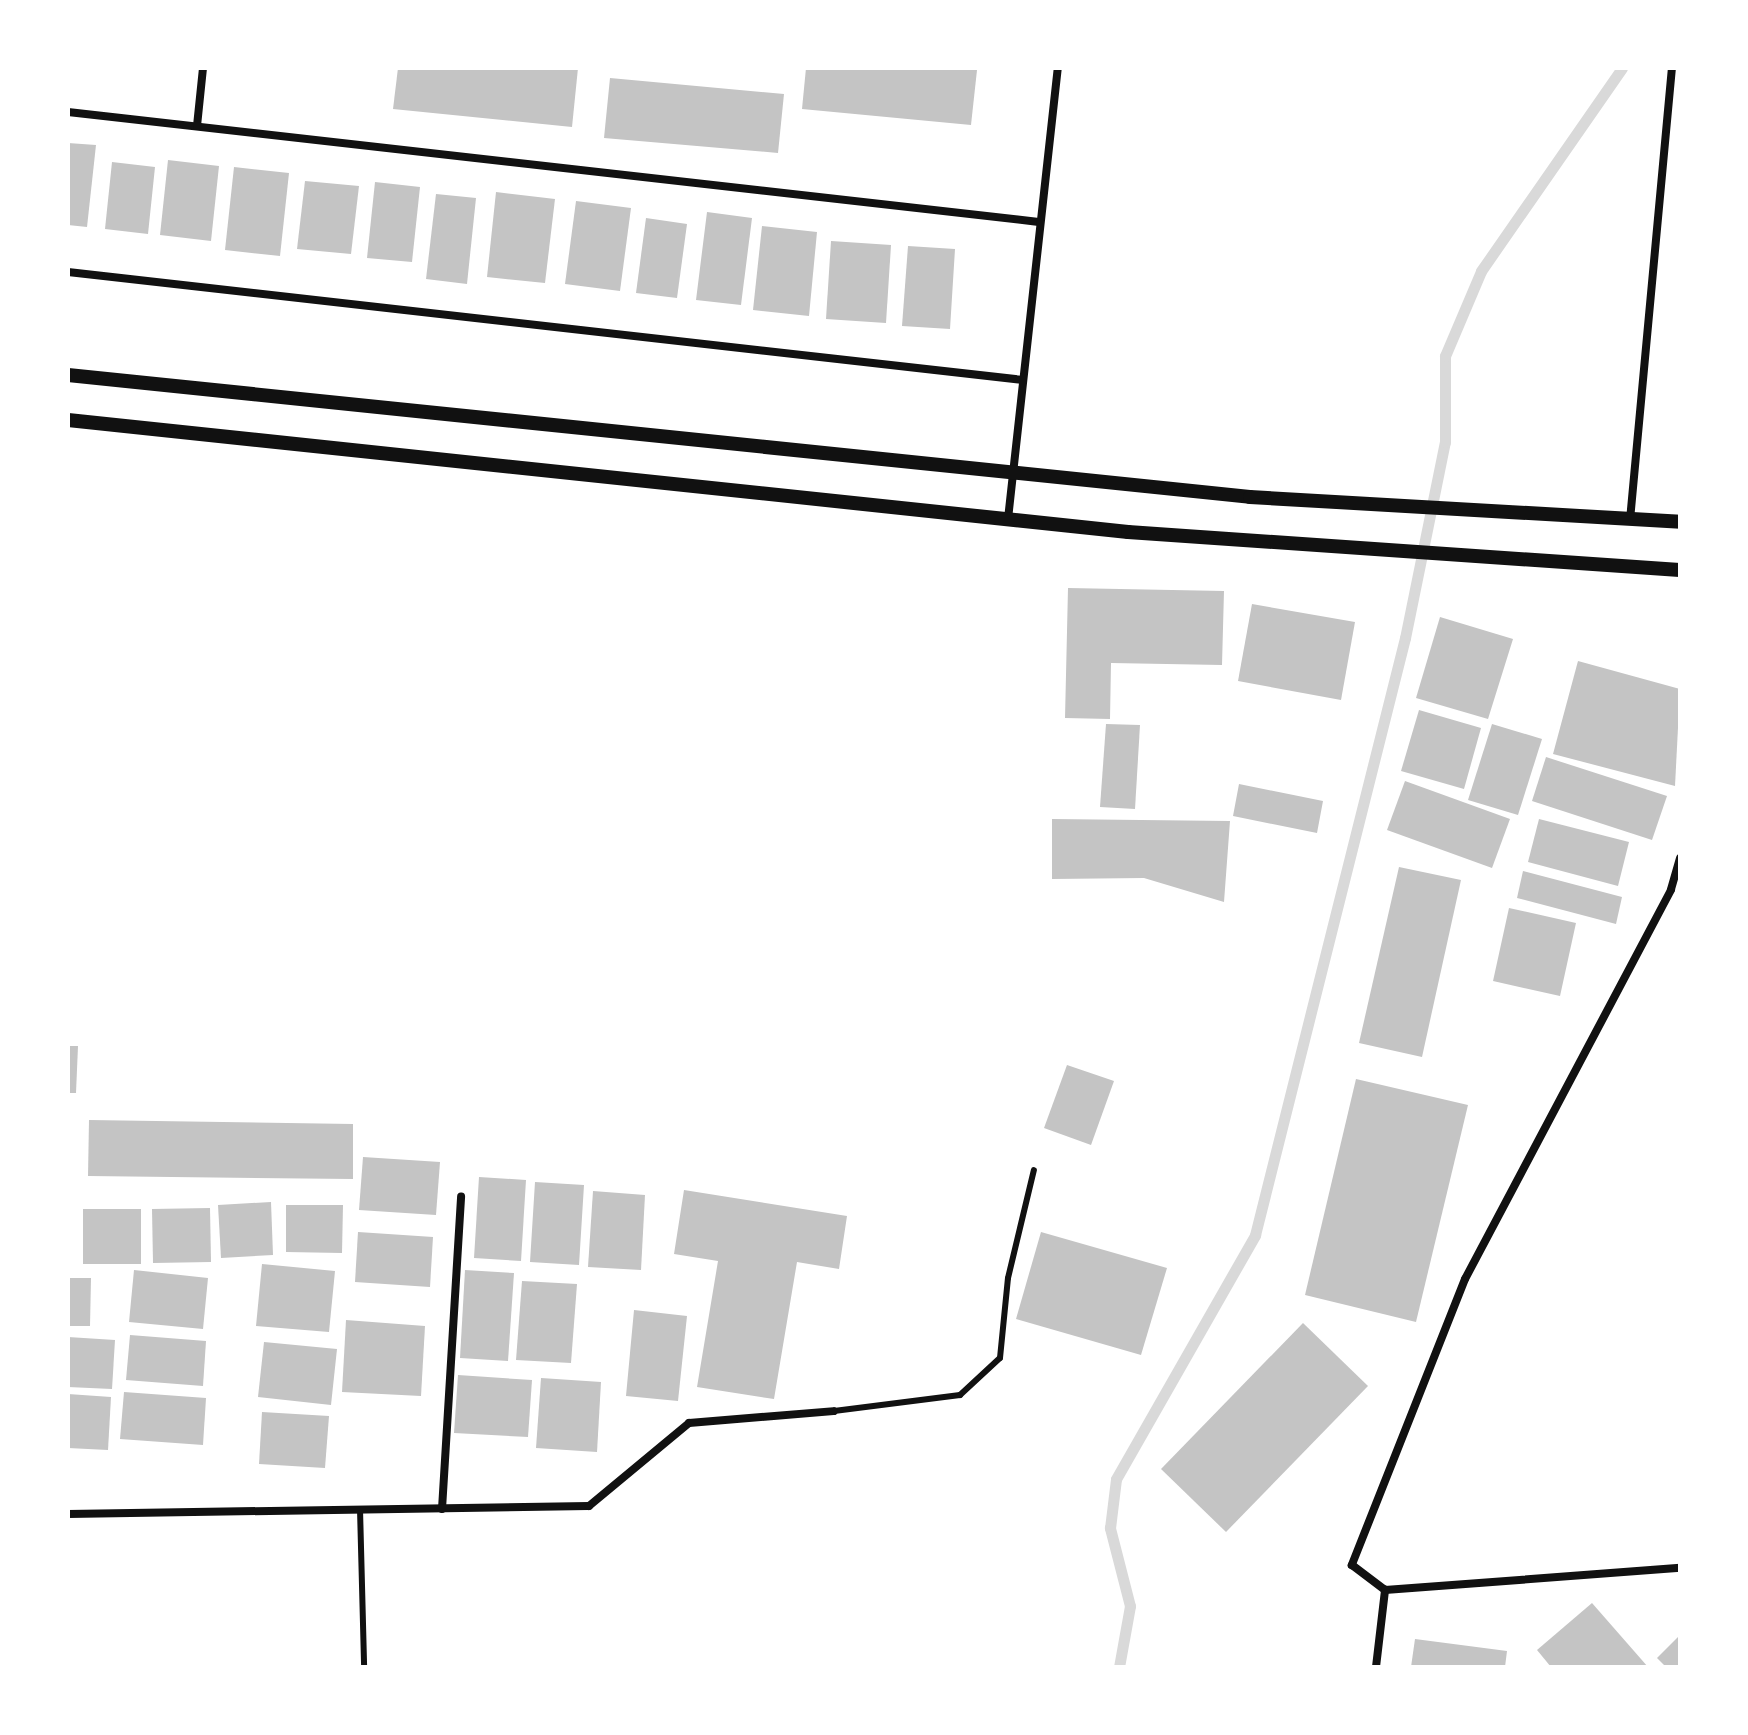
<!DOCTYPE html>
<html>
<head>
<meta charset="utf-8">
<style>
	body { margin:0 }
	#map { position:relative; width:1748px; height:1735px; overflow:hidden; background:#fff; font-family:Barlow,sans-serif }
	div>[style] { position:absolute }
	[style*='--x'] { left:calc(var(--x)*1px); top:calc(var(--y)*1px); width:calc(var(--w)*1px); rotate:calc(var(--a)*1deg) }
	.stream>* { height:11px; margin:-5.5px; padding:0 5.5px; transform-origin:5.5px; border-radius:5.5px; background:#d9d9d9 }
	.building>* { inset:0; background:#c4c4c4 }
	.service>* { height:6px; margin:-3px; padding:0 3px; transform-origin:3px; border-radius:3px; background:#111 }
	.minor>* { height:8px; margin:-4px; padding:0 4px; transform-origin:4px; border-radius:4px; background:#111 }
	.tertiary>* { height:14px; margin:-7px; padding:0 7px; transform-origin:7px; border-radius:7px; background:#111 }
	span { translate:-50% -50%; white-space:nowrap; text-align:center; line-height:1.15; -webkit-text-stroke:7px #fff; paint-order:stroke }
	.frame { position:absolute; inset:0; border:70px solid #fff; pointer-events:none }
</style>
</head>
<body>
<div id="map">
	<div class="stream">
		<div style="--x:1119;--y:1667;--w:62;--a:-79.8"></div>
		<div style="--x:1130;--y:1606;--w:81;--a:-104.4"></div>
		<div style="--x:1110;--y:1528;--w:49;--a:-83"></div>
		<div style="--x:1116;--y:1479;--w:281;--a:-60.3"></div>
		<div style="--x:1255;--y:1235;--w:616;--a:-75.9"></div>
		<div style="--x:1405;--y:638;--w:200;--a:-78.5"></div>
		<div style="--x:1445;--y:442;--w:86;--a:-90"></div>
		<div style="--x:1445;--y:356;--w:92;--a:-67"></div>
		<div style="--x:1481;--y:271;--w:247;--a:-55.2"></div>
	</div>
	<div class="building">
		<div style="clip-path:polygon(398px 68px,578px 68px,572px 127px,393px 109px)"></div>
		<div style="clip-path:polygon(806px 68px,977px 70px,971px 125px,802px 109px)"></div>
		<div style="clip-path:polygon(610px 78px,784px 94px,778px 153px,604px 138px)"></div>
		<div style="clip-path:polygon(68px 143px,96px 145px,87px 227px,68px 225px)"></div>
		<div style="clip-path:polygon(168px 160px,219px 166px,211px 241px,160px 235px)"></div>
		<div style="clip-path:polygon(112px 162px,155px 167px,148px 234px,105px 229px)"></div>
		<div style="clip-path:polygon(234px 167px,289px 173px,280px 256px,225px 250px)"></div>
		<div style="clip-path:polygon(305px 181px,359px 186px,351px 254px,297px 249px)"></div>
		<div style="clip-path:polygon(375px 182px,420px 187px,412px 262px,367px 258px)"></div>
		<div style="clip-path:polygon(496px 192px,555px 199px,545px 283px,487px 277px)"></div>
		<div style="clip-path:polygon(436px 194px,476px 198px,467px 284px,426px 279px)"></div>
		<div style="clip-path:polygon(576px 201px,631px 208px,620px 291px,565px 284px)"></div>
		<div style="clip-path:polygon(707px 212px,752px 218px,741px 305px,696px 300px)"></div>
		<div style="clip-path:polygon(646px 218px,687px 224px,677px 298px,636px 293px)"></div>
		<div style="clip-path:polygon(762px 226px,817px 232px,809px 316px,753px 310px)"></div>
		<div style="clip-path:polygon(831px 241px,891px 245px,886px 323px,826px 319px)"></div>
		<div style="clip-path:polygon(908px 246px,955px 249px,950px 329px,902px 326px)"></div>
		<div style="clip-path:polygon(1068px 588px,1224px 591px,1222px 665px,1111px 663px,1110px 719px,1065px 718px)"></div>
		<div style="clip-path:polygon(1252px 604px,1355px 622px,1341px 700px,1238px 681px)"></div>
		<div style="clip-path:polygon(1440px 617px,1513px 639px,1488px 719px,1416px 698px)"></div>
		<div style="clip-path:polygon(1578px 661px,1680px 689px,1675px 786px,1553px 754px)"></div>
		<div style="clip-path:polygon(1419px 710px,1481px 728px,1464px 789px,1401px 771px)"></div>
		<div style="clip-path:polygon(1106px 724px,1140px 725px,1135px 809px,1100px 807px)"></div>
		<div style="clip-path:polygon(1492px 724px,1542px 739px,1518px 815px,1468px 800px)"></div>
		<div style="clip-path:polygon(1546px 757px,1667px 796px,1652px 840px,1532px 801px)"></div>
		<div style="clip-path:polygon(1405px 781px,1510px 819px,1492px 868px,1387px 830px)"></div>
		<div style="clip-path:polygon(1239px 784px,1323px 801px,1317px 833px,1233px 816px)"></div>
		<div style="clip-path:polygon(1052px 819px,1230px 821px,1224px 902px,1144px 878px,1052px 879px)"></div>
		<div style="clip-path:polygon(1539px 819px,1629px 842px,1618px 886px,1528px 862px)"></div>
		<div style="clip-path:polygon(1399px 867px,1461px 880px,1422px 1057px,1359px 1043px)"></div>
		<div style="clip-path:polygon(1523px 871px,1622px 897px,1616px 924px,1517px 898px)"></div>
		<div style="clip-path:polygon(1509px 908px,1576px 923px,1560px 996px,1493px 981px)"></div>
		<div style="clip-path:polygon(68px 1046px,78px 1046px,76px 1093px,68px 1093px)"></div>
		<div style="clip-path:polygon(1067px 1065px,1114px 1081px,1091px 1145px,1044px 1128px)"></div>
		<div style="clip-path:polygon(1356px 1079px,1468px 1105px,1416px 1322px,1305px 1295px)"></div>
		<div style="clip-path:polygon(89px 1120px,353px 1124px,353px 1179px,88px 1176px)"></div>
		<div style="clip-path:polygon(363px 1157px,440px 1162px,436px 1215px,359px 1210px)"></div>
		<div style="clip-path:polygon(479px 1177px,526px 1180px,521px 1261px,474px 1258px)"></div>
		<div style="clip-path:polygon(535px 1182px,584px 1185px,579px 1265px,530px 1262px)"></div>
		<div style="clip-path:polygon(684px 1190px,847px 1216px,839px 1269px,797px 1262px,774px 1399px,697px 1387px,718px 1261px,674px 1254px)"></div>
		<div style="clip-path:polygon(593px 1191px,645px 1195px,641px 1270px,588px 1267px)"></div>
		<div style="clip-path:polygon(271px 1202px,273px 1255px,221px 1258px,218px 1205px)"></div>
		<div style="clip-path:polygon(286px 1205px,343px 1205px,342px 1253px,286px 1252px)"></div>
		<div style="clip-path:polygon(210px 1208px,211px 1262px,153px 1263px,152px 1209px)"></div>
		<div style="clip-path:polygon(83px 1209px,141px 1209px,141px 1264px,83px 1264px)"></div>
		<div style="clip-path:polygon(358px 1232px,433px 1237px,430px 1287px,355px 1282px)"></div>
		<div style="clip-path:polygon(1041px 1232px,1167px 1268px,1141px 1355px,1016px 1319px)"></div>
		<div style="clip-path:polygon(262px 1264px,335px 1271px,329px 1332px,256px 1326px)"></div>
		<div style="clip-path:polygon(134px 1270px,208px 1278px,203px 1329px,129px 1322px)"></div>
		<div style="clip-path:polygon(465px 1270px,514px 1273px,508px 1361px,460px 1358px)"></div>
		<div style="clip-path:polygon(68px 1278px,91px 1278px,90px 1326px,68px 1326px)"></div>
		<div style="clip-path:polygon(522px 1281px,577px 1284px,571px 1363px,516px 1360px)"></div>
		<div style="clip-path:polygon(634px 1310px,687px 1316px,678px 1401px,626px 1396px)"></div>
		<div style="clip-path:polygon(346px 1320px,425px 1326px,421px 1396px,342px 1392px)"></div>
		<div style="clip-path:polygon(1303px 1323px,1368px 1386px,1226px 1532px,1161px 1469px)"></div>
		<div style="clip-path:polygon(130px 1335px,206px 1341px,203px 1386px,126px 1380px)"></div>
		<div style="clip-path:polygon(68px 1337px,115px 1340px,112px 1389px,68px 1387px)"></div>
		<div style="clip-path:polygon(264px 1342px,337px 1349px,331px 1405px,258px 1397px)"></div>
		<div style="clip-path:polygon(458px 1375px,532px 1380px,528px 1437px,454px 1433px)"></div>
		<div style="clip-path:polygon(541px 1378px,601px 1382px,597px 1452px,536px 1448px)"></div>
		<div style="clip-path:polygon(124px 1392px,206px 1398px,203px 1445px,120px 1439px)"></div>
		<div style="clip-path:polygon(68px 1394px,111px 1397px,108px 1450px,68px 1448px)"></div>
		<div style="clip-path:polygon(262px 1412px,329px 1416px,325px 1468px,259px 1464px)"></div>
		<div style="clip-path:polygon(1592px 1603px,1648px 1667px,1551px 1667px,1537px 1650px)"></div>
		<div style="clip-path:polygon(1680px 1635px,1680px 1667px,1666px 1667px,1657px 1658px)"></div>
		<div style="clip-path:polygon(1415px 1639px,1507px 1651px,1505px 1667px,1411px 1667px)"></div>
	</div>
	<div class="service">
		<div style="--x:834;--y:1411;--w:127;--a:-7.2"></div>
		<div style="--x:960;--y:1395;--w:54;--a:-42.8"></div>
		<div style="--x:1000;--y:1358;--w:80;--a:-84.3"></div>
		<div style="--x:1008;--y:1278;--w:111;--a:-76.5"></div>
		<div style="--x:360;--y:1509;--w:158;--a:88.5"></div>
	</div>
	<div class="minor">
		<div style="--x:68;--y:112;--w:977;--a:6.46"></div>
		<div style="--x:197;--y:126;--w:58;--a:-84.1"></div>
		<div style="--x:68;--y:272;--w:961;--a:6.45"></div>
		<div style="--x:1008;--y:519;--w:454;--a:-83.7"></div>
		<div style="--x:1630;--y:520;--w:454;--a:-84.7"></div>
		<div style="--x:1680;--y:858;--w:33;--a:106"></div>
		<div style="--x:1671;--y:890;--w:440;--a:117.9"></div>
		<div style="--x:1465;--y:1279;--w:308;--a:111.6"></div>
		<div style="--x:1352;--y:1565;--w:41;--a:37.1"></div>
		<div style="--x:1385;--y:1590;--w:296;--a:-4.3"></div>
		<div style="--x:442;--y:1509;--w:313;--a:-86.5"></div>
		<div style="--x:68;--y:1514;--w:521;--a:-0.88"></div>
		<div style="--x:589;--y:1506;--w:130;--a:-39.7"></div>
		<div style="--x:689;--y:1423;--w:145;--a:-4.7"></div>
		<div style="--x:1376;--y:1667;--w:78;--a:-83.3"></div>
	</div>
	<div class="tertiary">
		<div style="--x:68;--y:375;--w:1188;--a:5.89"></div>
		<div style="--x:1250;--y:497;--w:431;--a:3.3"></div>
		<div style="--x:68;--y:420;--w:1066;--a:6.03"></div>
		<div style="--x:1128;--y:532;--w:553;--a:3.94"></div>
	</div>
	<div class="frame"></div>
</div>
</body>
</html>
